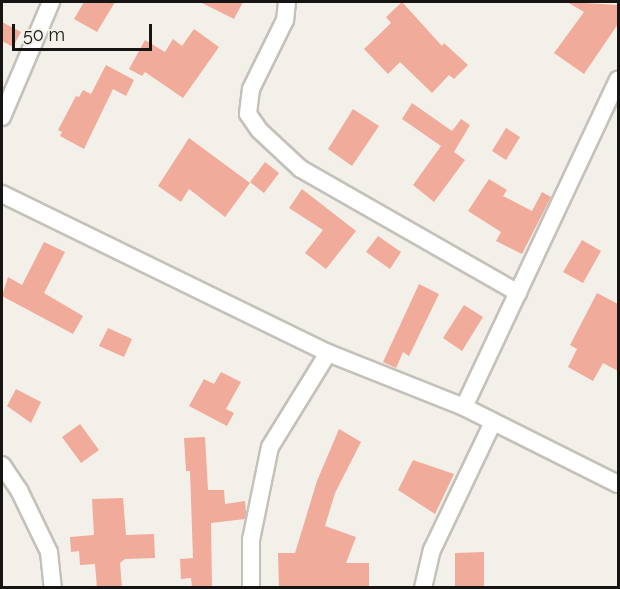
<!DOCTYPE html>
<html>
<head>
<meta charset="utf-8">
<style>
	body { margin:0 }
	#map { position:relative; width:620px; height:589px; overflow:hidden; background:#f3f0e9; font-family:Raleway,sans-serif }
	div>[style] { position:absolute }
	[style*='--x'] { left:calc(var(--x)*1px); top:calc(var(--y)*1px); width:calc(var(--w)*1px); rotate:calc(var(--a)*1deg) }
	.building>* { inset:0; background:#f1ab9a }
	.roads { filter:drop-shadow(2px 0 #c4c1ba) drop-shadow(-2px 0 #c4c1ba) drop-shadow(0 2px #c4c1ba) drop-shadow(0 -2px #c4c1ba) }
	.street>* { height:16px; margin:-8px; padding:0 8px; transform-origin:8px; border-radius:8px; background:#fff }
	span { translate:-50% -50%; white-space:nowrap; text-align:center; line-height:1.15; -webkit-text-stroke:4.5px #f3f0e9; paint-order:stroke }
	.frame { position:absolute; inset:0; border:3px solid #161513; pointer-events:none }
	.scale { position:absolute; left:12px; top:24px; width:140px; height:27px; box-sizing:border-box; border:3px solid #161513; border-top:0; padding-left:8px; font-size:18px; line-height:21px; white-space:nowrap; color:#161513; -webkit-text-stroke:4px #f3f0e9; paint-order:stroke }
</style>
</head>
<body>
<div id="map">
	<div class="building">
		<div style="clip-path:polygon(84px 2px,115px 2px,97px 32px,74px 19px)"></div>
		<div style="clip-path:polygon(200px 2px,243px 2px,234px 19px)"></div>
		<div style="clip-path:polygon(402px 2px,442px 46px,444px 43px,468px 65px,454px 79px,449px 75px,432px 93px,400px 62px,388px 74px,364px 49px,391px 23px,386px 17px)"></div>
		<div style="clip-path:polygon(567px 2px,618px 5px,618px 24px,584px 74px,554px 53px,584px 12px)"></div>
		<div style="clip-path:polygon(2px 22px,21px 32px,13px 47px,2px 41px)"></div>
		<div style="clip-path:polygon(194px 29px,219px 47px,183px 98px,145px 72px,142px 76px,129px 69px,145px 40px,165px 52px,173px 39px,182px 46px)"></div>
		<div style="clip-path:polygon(106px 65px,134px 80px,126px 96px,113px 89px,84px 149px,60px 136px,62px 132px,58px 130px,76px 96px,79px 97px,83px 90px,91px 94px)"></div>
		<div style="clip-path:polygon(412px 103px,452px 131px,461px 119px,470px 125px,454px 152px,465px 160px,434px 202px,413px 185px,441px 146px,402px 119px)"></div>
		<div style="clip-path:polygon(353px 109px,379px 126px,352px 166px,328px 149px)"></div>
		<div style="clip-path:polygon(506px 128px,520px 137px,506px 160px,492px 151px)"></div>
		<div style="clip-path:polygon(189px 138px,250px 183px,225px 217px,189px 189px,181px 202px,158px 186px)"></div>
		<div style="clip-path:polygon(265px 162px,279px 173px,264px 193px,250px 182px)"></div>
		<div style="clip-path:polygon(489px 179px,507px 190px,503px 196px,532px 211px,542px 192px,551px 197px,522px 254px,496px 241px,501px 232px,468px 211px)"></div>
		<div style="clip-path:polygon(302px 189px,356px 231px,326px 269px,305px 253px,323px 230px,289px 208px)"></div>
		<div style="clip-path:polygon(378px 236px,401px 252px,390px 269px,366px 252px)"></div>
		<div style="clip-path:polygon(582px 240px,601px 251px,583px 283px,563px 272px)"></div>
		<div style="clip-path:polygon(44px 242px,65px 252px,44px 293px,83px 316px,73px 334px,2px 296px,8px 277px,22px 285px)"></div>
		<div style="clip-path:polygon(419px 284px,439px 294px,409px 356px,403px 352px,396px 368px,383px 362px)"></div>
		<div style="clip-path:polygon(597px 293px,618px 304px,618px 371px,603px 363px,593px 381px,568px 367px,577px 349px,570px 345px)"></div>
		<div style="clip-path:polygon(464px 305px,483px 317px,462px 351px,443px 338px)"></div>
		<div style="clip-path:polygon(108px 328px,132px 339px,124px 357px,99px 346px)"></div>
		<div style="clip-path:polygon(221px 372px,241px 382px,226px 409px,234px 413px,227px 426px,189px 406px,204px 379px,214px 384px)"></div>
		<div style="clip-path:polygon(16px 389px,41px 402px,31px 423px,7px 406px)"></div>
		<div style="clip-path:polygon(80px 424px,99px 450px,81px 463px,62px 437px)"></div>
		<div style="clip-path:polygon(339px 429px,361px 442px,335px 493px,325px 526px,356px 537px,346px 563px,369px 563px,369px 588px,279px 588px,278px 553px,295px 553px,317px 481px)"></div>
		<div style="clip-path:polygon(205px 437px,208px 490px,224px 490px,225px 504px,245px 501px,246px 513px,245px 519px,211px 523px,212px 588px,192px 588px,191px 578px,181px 579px,180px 559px,193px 558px,190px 471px,186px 471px,184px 438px)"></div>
		<div style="clip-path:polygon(413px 460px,454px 474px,435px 514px,398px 490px)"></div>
		<div style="clip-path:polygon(123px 498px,126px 535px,154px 534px,155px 558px,125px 559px,120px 563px,122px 588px,97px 588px,95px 564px,80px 565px,79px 551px,71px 552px,70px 537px,94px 535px,92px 499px)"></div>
		<div style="clip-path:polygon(484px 552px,484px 588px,455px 588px,455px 553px)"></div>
	</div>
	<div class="roads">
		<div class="street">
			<div style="--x:287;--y:2;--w:18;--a:96"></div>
			<div style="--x:285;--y:20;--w:77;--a:116.2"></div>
			<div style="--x:251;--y:89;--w:25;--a:97"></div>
			<div style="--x:248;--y:114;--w:19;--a:55"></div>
			<div style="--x:259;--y:130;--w:57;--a:42.9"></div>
			<div style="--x:301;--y:169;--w:250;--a:29.7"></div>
			<div style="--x:2;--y:117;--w:125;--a:-66.9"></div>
			<div style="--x:2;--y:194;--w:363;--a:26"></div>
			<div style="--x:328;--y:353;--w:146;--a:21.7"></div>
			<div style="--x:464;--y:407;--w:172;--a:26.6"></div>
			<div style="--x:464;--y:407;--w:362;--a:-64.8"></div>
			<div style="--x:2;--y:465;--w:30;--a:56"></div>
			<div style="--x:19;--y:490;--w:69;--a:64.2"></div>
			<div style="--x:49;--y:552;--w:36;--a:84"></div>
			<div style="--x:251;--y:588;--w:48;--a:-90"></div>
			<div style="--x:251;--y:540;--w:95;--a:-78.5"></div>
			<div style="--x:270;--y:447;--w:110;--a:-58.3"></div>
			<div style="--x:423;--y:588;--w:39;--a:-77"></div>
			<div style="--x:432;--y:550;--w:142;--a:-64.5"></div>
		</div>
	</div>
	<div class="frame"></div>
	<div class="scale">50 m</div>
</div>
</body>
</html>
